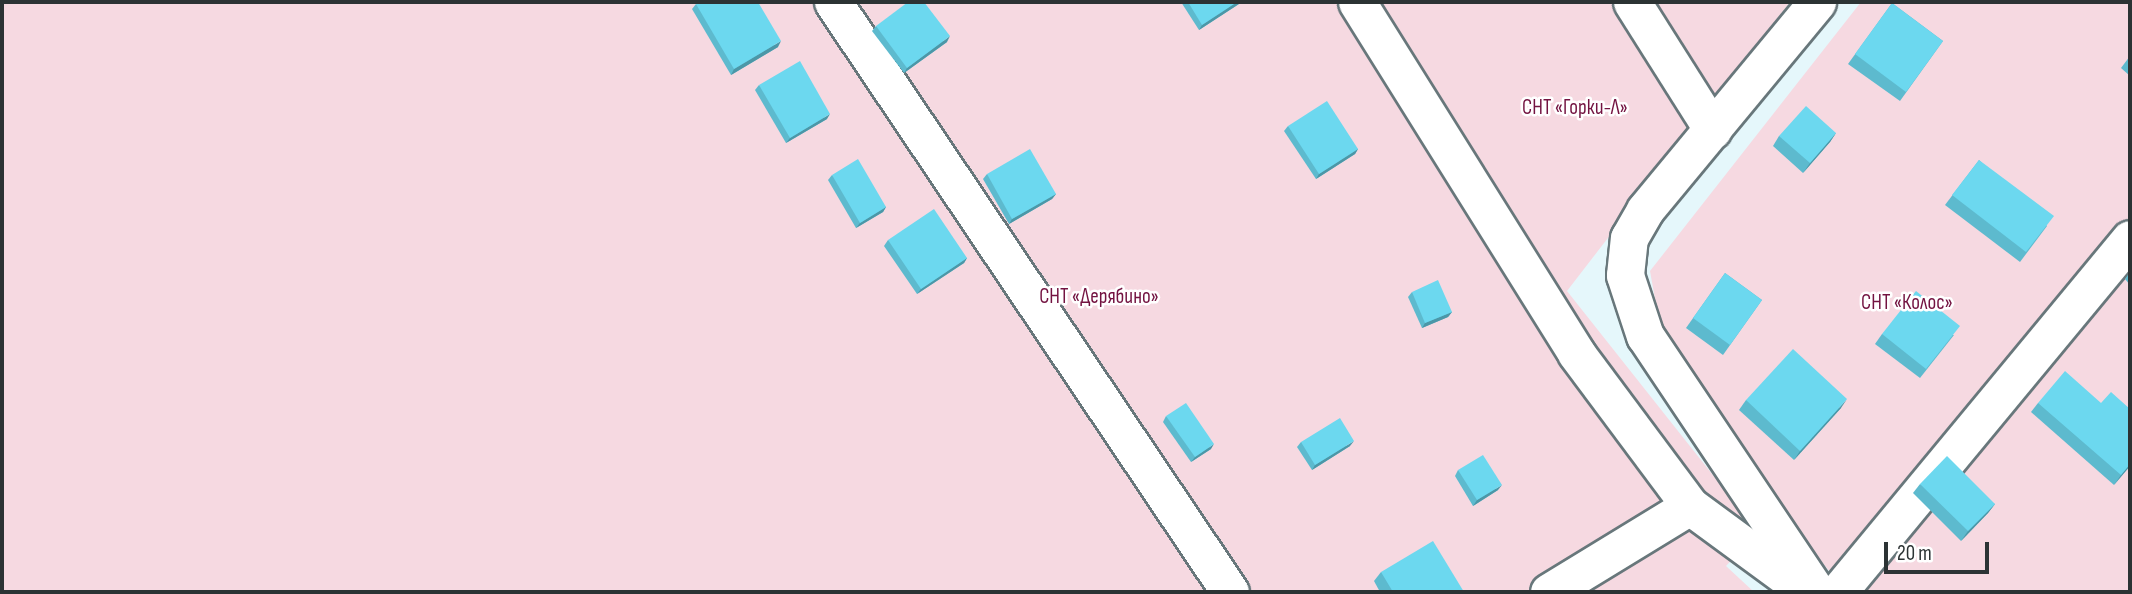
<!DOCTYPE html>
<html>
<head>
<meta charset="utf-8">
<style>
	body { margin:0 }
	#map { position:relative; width:2132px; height:594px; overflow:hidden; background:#e5f7fb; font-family:"Sofia Sans Condensed",sans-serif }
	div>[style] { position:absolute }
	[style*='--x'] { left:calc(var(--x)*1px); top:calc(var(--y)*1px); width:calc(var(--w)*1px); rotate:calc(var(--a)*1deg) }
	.green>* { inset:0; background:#f6d9e1 }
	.roads { filter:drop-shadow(2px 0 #68777b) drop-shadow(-2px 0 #68777b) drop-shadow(0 2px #68777b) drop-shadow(0 -2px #68777b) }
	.minor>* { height:37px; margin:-18.5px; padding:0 18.5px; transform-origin:18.5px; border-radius:18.5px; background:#fff }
	.wall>* { inset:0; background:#5dbace }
	.shaded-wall>* { inset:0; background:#4c97a7 }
	.building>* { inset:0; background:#6cd8ef }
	span { translate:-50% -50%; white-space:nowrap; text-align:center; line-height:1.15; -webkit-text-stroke:5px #fff; paint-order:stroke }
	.park-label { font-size:21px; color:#731341 }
	.frame { position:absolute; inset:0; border:4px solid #2c3334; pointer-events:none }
	.scale { position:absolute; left:1884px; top:542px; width:105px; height:32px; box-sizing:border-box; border:4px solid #2c3334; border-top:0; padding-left:9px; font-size:21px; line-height:24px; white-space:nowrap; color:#2c3334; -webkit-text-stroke:5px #fff; paint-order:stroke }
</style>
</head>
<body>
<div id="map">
	<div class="green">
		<div style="clip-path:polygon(2px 2px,1790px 2px,1567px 291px,1758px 532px,1726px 566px,1754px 592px,2px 592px)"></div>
		<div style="clip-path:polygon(1861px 2px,2130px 2px,2130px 592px,1847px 592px,1784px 517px,1661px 332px,1650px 271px)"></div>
	</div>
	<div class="roads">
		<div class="minor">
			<div style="--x:833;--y:2;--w:711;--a:56.06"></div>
			<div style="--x:1357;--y:2;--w:414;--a:58"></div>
			<div style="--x:1576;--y:353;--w:191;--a:53.3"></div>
			<div style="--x:1690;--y:506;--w:145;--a:36.3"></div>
			<div style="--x:1632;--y:2;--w:151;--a:57.7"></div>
			<div style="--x:1812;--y:585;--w:300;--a:-123.8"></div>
			<div style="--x:1645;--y:336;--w:64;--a:-108.2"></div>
			<div style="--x:1625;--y:275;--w:37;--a:-84"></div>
			<div style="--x:1629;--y:238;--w:32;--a:-60"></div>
			<div style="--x:1645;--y:210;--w:270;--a:-50.4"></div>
			<div style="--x:1549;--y:592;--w:165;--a:-31.4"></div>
			<div style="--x:1838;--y:592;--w:458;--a:-50.4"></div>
		</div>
	</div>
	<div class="wall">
		<div style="clip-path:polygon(1181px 2px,1242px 2px,1199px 30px)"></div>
		<div style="clip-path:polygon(1892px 3px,1943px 41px,1900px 101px,1848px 64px)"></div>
		<div style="clip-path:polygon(696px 4px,778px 47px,731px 75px,692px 9px)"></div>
		<div style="clip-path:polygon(876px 26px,947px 42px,904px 73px,872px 31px)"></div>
		<div style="clip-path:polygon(2130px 56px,2130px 76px,2121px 68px)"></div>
		<div style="clip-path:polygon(759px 85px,827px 119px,786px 143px,755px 90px)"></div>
		<div style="clip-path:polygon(1288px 126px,1358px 149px,1355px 154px,1316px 179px,1284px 131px)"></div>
		<div style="clip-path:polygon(1836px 133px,1830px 142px,1803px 173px,1773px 146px,1779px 136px)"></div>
		<div style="clip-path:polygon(1979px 160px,2047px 226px,2020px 262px,1945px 205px)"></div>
		<div style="clip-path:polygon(987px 174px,1056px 194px,1052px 199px,1009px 224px,983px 179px)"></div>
		<div style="clip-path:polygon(832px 175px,886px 207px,883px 212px,856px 228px,828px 180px)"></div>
		<div style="clip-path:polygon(888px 240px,967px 258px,964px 263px,917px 294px,884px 246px)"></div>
		<div style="clip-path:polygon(2130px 272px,2130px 285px,2125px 279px)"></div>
		<div style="clip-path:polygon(1725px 273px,1762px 300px,1723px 355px,1686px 328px)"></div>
		<div style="clip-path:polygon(1412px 292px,1452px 312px,1448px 317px,1422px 328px,1408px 297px)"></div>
		<div style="clip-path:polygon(1882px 334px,1954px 335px,1920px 378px,1875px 344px)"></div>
		<div style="clip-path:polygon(1746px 400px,1841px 408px,1794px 460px,1739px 410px)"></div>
		<div style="clip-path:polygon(2038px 403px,2101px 403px,2130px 409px,2130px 466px,2114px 485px,2031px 412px)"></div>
		<div style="clip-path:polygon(1166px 416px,1211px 449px,1191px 462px,1163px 422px)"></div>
		<div style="clip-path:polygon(1301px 442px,1350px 446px,1312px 470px,1297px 447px)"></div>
		<div style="clip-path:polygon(1458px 470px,1498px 490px,1473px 506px,1455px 476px)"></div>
		<div style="clip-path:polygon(1920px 484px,1995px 504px,1988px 513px,1961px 541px,1913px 493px)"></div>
		<div style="clip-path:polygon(1381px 572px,1464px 592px,1380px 592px,1374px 581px)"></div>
	</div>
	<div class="shaded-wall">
		<div style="clip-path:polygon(1237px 2px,1242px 2px,1199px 30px,1202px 25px)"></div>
		<div style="clip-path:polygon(950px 36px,947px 42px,904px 73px,907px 68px)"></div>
		<div style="clip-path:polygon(781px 41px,778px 47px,731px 75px,734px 69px)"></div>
		<div style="clip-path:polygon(830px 114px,827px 119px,786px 143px,790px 138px)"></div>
		<div style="clip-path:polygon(1836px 133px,1830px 142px,1803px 173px,1810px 163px)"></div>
		<div style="clip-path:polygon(1358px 149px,1355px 154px,1316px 179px,1319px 174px)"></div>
		<div style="clip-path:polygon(1056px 194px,1052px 199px,1009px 224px,1012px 219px)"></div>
		<div style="clip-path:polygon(886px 207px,883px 212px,856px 228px,860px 223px)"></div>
		<div style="clip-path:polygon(967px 258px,964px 263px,917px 294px,921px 289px)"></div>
		<div style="clip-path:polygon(1452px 312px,1448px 317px,1422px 328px,1425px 323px)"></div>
		<div style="clip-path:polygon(1847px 399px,1841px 408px,1794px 460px,1800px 451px)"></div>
		<div style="clip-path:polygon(1354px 441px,1350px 446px,1312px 470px,1315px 465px)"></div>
		<div style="clip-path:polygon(1214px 444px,1211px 449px,1191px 462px,1195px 457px)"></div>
		<div style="clip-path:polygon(2130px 464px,2130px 466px,2114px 485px,2121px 475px)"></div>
		<div style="clip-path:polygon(1502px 485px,1498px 490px,1473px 506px,1477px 500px)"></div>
		<div style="clip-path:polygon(1995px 504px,1988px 513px,1961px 541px,1968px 531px)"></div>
	</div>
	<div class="building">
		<div style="clip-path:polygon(700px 2px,758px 2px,781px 41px,734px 69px,696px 4px)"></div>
		<div style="clip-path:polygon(908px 2px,924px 2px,950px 36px,907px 68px,876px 26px)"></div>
		<div style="clip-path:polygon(1188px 2px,1237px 2px,1202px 25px)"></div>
		<div style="clip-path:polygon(1892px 3px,1943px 41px,1906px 92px,1855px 54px)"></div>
		<div style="clip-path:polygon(800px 61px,830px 114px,790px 138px,759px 85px)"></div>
		<div style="clip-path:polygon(1327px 101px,1358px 149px,1319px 174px,1288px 126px)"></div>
		<div style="clip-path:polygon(1806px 106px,1836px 133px,1810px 163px,1779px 136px)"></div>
		<div style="clip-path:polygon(1030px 149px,1056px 194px,1012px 219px,987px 174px)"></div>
		<div style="clip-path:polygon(858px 159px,886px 207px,860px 223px,832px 175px)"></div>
		<div style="clip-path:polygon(1979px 160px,2054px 216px,2026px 252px,1952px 195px)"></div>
		<div style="clip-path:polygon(934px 209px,967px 258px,921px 289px,888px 240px)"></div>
		<div style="clip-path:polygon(1725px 273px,1762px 300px,1730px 345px,1693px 318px)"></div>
		<div style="clip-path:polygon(1438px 280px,1452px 312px,1425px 323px,1412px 292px)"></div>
		<div style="clip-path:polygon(1916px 291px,1960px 326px,1926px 369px,1882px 334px)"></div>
		<div style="clip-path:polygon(1793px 349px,1847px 399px,1800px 451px,1746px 400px)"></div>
		<div style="clip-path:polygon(2065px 371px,2101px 403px,2111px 392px,2130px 409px,2130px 464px,2121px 475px,2038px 403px)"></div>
		<div style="clip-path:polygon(1186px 403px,1214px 444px,1195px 457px,1166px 416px)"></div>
		<div style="clip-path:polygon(1340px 418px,1354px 441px,1315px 465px,1301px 442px)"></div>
		<div style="clip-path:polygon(1483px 455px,1502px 485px,1477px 500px,1458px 470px)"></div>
		<div style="clip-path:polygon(1947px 456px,1995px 504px,1968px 531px,1920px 484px)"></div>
		<div style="clip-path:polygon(1433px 541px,1464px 592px,1393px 592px,1381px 572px)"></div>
	</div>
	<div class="park-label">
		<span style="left:1575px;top:108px">СНТ «Горки-Л»</span>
		<span style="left:1099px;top:297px">СНТ «Дерябино»</span>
		<span style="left:1907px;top:303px">СНТ «Колос»</span>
	</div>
	<div class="frame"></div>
	<div class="scale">20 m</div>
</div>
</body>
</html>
